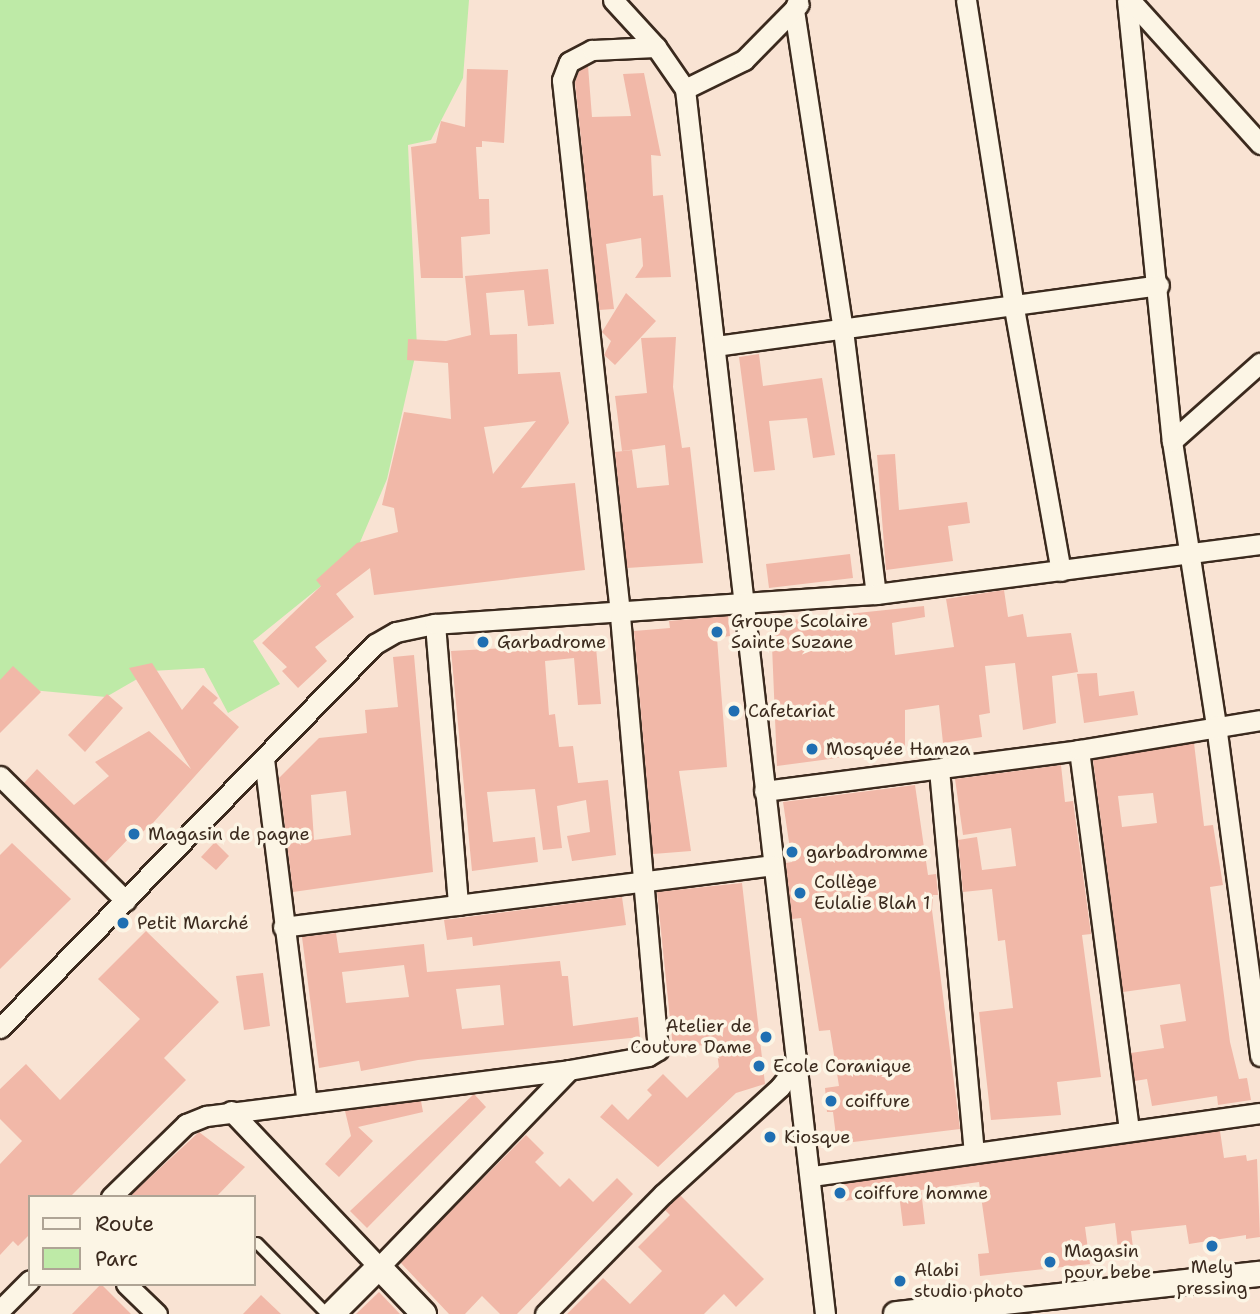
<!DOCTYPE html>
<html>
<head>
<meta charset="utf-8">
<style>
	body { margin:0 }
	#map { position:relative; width:1260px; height:1314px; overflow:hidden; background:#f9e3d3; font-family:"Shantell Sans",sans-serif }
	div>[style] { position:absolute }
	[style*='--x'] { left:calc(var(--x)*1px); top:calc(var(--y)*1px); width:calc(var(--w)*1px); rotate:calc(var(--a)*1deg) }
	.green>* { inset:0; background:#beeaa7 }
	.building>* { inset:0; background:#f1b8a8 }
	.roads { filter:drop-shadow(2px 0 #3b2a1e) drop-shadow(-2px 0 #3b2a1e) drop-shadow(0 2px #3b2a1e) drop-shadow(0 -2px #3b2a1e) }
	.service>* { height:10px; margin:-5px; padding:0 5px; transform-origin:5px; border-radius:5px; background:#fcf5e5 }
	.minor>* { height:19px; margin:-9.5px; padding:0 9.5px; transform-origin:9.5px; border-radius:9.5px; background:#fcf5e5 }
	.tertiary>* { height:24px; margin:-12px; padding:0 12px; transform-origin:12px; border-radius:12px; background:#fcf5e5 }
	.dots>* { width:19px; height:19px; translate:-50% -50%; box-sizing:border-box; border:4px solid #fcf5e5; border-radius:50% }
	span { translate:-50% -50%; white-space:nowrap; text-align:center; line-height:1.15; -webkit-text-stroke:7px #fcf5e5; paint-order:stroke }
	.poi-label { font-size:18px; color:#3b2a1e }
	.left { translate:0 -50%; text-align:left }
	.right { translate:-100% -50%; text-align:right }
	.legend { position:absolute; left:28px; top:1195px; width:228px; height:91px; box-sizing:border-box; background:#fcf5e5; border:2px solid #afa495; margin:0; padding:9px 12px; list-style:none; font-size:21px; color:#3b2a1e }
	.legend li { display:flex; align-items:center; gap:14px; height:35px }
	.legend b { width:35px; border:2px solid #afa495 }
</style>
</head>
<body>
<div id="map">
	<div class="green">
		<div style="clip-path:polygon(0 0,469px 0,463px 78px,431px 140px,408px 145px,417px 348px,387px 479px,352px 561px,253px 641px,280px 684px,228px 713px,204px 668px,151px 671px,106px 697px,0 687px)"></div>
	</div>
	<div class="building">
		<div style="clip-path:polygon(588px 66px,592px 117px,631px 116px,623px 74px,644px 73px,661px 156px,651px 155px,653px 196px,663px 195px,671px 277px,635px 278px,643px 266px,641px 238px,606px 244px,614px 309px,599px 310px,575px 82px,579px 71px)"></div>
		<div style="clip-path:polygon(467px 69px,508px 70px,504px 143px,482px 141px,482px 147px,476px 147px,479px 199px,489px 199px,490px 234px,461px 237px,463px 278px,421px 278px,411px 147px,436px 143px,441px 121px,465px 127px)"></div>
		<div style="clip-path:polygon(evenodd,548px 269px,554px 324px,528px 326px,524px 290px,486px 293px,490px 335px,517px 334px,518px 374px,560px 372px,569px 423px,521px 488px,575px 483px,585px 570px,374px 595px,370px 568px,336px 594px,354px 617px,315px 647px,327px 661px,298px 688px,282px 671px,287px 667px,262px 643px,321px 586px,316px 580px,357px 543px,398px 532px,394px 508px,382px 505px,404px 412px,451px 419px,448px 363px,407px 360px,408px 339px,446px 341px,471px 335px,465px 276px,548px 269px,536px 421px,493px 474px,484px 427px,536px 421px)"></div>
		<div style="clip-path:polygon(626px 293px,656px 321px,615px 365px,604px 355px,611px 341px,602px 332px)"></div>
		<div style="clip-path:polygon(676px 337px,673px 387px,682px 448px,690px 447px,703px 563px,627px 568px,615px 452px,632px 450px,637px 488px,669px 485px,665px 445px,622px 451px,615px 396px,647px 393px,641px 338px)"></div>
		<div style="clip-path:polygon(759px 354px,763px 386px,822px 378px,835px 455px,813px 458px,807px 418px,769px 421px,775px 470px,754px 472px,739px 357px)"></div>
		<div style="clip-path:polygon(895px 454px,899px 510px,967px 502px,970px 523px,948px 526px,953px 561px,886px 570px,877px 455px)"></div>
		<div style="clip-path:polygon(850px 554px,853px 578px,769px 588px,766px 564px)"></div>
		<div style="clip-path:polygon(1004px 590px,1008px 617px,1023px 614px,1027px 637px,1071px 633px,1078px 672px,1052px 676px,1056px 723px,1023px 730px,1015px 663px,985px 666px,990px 713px,979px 715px,982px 737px,943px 743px,939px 705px,905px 710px,905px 749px,777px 766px,771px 622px,924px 606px,925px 617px,892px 623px,895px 655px,954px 647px,946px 599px)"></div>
		<div style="clip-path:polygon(728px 616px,730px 636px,717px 638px,727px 767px,679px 771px,691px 851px,653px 854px,634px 631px,670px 628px,669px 621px)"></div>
		<div style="clip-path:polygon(595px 636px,601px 704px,578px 705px,574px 658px,545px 661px,549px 715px,555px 714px,559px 747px,573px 746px,578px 783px,608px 780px,616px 855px,572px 861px,567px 836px,590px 832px,586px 800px,557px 806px,562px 848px,543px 850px,535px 789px,487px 792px,493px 842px,535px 837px,538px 862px,472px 871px,451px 651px,521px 647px)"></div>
		<div style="clip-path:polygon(evenodd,414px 655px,433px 872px,293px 892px,279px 778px,319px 738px,367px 733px,365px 710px,398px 707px,393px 657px,414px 655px,346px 791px,351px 835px,314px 840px,311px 795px,346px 791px)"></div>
		<div style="clip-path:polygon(152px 663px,182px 710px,203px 685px,218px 698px,213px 703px,239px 727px,152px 824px,133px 840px,130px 837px,105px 863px,24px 783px,37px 769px,74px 805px,109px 776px,95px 762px,149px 731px,191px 769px,129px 668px)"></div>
		<div style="clip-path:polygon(13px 666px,41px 692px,0 733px,0 680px)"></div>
		<div style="clip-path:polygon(1097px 673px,1099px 696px,1134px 691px,1138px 715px,1084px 723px,1077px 674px)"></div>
		<div style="clip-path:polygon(107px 694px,123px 708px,85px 752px,68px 735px)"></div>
		<div style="clip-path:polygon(evenodd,1194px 743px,1204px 826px,1213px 825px,1223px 885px,1210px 887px,1230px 1042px,1239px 1079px,1247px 1078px,1251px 1100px,1218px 1105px,1217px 1096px,1152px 1106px,1147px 1079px,1135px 1081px,1131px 1053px,1164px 1048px,1160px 1025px,1186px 1021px,1180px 984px,1123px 992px,1093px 760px,1194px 743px,1153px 793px,1157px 823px,1122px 827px,1118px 796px,1153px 793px)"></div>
		<div style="clip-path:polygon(1061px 765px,1065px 802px,1073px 801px,1091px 934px,1082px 935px,1101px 1077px,1057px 1082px,1061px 1115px,991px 1120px,979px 1012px,1013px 1008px,1005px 940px,998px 941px,992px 889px,963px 892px,958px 840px,977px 837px,982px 870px,1016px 866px,1011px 828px,963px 835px,955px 779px)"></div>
		<div style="clip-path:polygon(915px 785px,928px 875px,936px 874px,938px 895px,933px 895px,932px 910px,960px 1129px,837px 1144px,833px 1112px,827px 1112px,825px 1088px,839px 1086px,830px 1030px,819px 1031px,801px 918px,792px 919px,786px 863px,792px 862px,783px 802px)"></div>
		<div style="clip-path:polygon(215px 842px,229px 856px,216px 870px,201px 857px)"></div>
		<div style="clip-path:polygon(12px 843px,71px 899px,0 969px,0 855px)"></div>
		<div style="clip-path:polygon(742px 883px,765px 1084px,736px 1093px,658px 1167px,600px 1117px,612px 1104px,628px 1120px,652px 1095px,647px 1090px,663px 1074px,687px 1098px,719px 1067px,716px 1044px,673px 1048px,657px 892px)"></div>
		<div style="clip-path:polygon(622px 897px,626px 925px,473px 946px,472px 937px,447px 940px,444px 920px)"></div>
		<div style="clip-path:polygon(146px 931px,219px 1002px,164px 1058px,186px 1080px,70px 1197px,30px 1197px,30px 1234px,18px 1246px,13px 1241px,0 1255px,0 1164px,22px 1141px,0 1119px,0 1089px,26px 1064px,60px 1100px,140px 1019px,98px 979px)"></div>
		<div style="clip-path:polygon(evenodd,336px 933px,339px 953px,424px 944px,427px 972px,560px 961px,562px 976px,568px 976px,573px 1026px,638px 1017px,640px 1037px,418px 1060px,361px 1071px,359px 1061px,319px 1068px,302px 937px,336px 933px,404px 965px,409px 997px,346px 1003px,342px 972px,404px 965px,336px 933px,500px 985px,504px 1025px,462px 1029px,456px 989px,500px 985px)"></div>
		<div style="clip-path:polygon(263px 973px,270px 1026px,244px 1030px,236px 976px)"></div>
		<div style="clip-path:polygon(474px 1094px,486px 1107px,367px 1228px,350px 1211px)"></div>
		<div style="clip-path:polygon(421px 1101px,423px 1112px,358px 1127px,373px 1141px,339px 1177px,325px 1164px,351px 1136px,345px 1111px)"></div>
		<div style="clip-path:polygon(1220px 1131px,1224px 1158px,1246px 1155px,1247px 1161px,1257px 1159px,1260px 1237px,1246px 1239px,1246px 1235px,1189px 1244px,1186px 1225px,1131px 1231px,1134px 1256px,1119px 1258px,1115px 1223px,1085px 1227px,1090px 1264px,980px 1276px,978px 1254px,989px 1253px,979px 1182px,921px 1190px,925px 1224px,903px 1226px,899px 1194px,836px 1202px,834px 1185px)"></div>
		<div style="clip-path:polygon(199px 1132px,245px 1167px,216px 1197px,129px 1197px)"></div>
		<div style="clip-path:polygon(526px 1135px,544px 1153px,535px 1162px,560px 1187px,569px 1178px,593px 1202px,617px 1178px,633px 1194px,517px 1314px,500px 1314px,482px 1296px,465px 1314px,449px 1314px,400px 1262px)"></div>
		<div style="clip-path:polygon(680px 1195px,764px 1279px,736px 1307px,724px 1294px,704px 1314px,567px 1314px,603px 1278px,630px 1304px,662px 1271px,638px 1247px,670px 1215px,665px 1210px)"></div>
		<div style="clip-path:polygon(101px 1284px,131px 1314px,72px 1314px)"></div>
		<div style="clip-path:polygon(379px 1292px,400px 1314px,356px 1314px)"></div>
		<div style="clip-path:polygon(261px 1295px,281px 1314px,243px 1314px)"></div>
	</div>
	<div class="roads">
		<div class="service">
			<div style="--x:257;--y:1243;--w:100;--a:45.4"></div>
		</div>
		<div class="minor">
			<div style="--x:613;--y:0;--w:64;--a:47.5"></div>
			<div style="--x:656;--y:47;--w:51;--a:55.4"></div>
			<div style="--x:685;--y:89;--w:1233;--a:83.48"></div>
			<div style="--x:798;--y:0;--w:11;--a:112"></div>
			<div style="--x:794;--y:10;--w:324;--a:81.3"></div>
			<div style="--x:843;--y:330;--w:266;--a:82.9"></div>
			<div style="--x:966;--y:0;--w:312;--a:81.1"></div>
			<div style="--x:1014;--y:308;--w:267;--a:79.9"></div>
			<div style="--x:1127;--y:0;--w:443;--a:84.2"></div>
			<div style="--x:1172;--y:441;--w:287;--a:81.2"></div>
			<div style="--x:1216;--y:725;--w:334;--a:82.4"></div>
			<div style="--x:1130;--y:0;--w:194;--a:47.9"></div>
			<div style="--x:685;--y:89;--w:66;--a:-26.2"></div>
			<div style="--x:744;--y:60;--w:78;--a:-45.5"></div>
			<div style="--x:715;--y:346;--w:448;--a:-7.8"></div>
			<div style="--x:1172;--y:441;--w:118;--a:-41.6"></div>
			<div style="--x:435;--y:624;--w:282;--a:85.3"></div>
			<div style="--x:1079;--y:750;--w:382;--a:82.5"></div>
			<div style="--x:264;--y:759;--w:346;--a:82.9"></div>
			<div style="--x:939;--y:769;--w:385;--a:84.8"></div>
			<div style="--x:0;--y:776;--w:177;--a:44.8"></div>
			<div style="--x:764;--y:791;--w:318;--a:-7.4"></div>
			<div style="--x:1079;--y:750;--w:183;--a:-9.4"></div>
			<div style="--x:283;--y:927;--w:493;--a:-7.2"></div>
			<div style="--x:0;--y:1028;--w:537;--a:-45.68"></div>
			<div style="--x:375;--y:644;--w:24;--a:-30"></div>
			<div style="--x:396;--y:632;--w:40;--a:-12"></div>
			<div style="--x:435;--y:624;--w:442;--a:-3.9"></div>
			<div style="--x:876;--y:594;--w:387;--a:-7.4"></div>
			<div style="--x:231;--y:1111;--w:215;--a:46.5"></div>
			<div style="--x:379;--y:1267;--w:274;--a:-46"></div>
			<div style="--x:812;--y:1176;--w:452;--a:-8"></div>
			<div style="--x:111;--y:1197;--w:105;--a:-44.2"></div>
			<div style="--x:186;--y:1124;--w:22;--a:-22"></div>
			<div style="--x:206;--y:1116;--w:366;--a:-7.2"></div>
			<div style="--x:569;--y:1070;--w:80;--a:-10"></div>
			<div style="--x:648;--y:1056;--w:12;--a:-31"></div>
			<div style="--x:658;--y:1050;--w:439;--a:-95"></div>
			<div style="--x:620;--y:613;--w:536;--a:-96.21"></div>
			<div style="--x:562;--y:80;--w:19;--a:-69"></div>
			<div style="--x:569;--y:62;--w:26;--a:-28"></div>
			<div style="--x:592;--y:50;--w:64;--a:-2.7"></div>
			<div style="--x:126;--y:1284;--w:43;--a:44.1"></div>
			<div style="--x:0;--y:1310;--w:42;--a:-45"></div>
			<div style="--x:545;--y:1314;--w:168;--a:-45.5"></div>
			<div style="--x:663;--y:1194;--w:159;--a:-42.4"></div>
			<div style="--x:780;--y:1087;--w:29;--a:-52"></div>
		</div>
		<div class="tertiary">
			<div style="--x:332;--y:1314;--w:66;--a:-45"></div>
			<div style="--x:379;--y:1267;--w:65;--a:46.2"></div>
			<div style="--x:896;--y:1314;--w:366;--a:-6.3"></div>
		</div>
	</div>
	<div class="dots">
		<div style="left:717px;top:632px;background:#1f6fb2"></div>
		<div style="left:483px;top:642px;background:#1f6fb2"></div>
		<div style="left:734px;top:711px;background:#1f6fb2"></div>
		<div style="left:812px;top:749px;background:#1f6fb2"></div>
		<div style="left:134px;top:834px;background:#1f6fb2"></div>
		<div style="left:792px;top:852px;background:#1f6fb2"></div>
		<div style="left:800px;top:893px;background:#1f6fb2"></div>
		<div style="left:123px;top:923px;background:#1f6fb2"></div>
		<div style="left:766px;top:1037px;background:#1f6fb2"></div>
		<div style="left:759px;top:1066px;background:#1f6fb2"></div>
		<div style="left:831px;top:1101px;background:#1f6fb2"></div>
		<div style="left:770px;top:1137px;background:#1f6fb2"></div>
		<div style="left:840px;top:1193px;background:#1f6fb2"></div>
		<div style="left:1212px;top:1246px;background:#1f6fb2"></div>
		<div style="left:1050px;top:1262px;background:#1f6fb2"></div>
		<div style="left:900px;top:1281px;background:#1f6fb2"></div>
	</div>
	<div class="poi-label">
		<span class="left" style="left:731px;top:632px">Groupe Scolaire<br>Sainte Suzane</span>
		<span class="left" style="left:497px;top:642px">Garbadrome</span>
		<span class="left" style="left:748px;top:711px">Cafetariat</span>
		<span class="left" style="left:826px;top:749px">Mosquée Hamza</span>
		<span class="left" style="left:148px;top:834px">Magasin de pagne</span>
		<span class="left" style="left:806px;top:852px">garbadromme</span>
		<span class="left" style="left:814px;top:893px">Collège<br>Eulalie Blah 1</span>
		<span class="left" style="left:137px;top:923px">Petit Marché</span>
		<span class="right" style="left:752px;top:1037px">Atelier de<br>Couture Dame</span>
		<span class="left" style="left:773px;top:1066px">Ecole Coranique</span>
		<span class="left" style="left:845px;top:1101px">coiffure</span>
		<span class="left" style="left:784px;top:1137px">Kiosque</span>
		<span class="left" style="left:854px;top:1193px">coiffure homme</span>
		<span class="left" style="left:1064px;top:1262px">Magasin<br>pour bebe</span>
		<span style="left:1212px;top:1278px">Mely<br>pressing</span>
		<span class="left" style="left:914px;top:1281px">Alabi<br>studio photo</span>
	</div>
	<ul class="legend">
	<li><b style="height:9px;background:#fcf5e5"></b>Route</li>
	<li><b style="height:19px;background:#beeaa7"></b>Parc</li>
	</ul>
</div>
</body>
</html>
